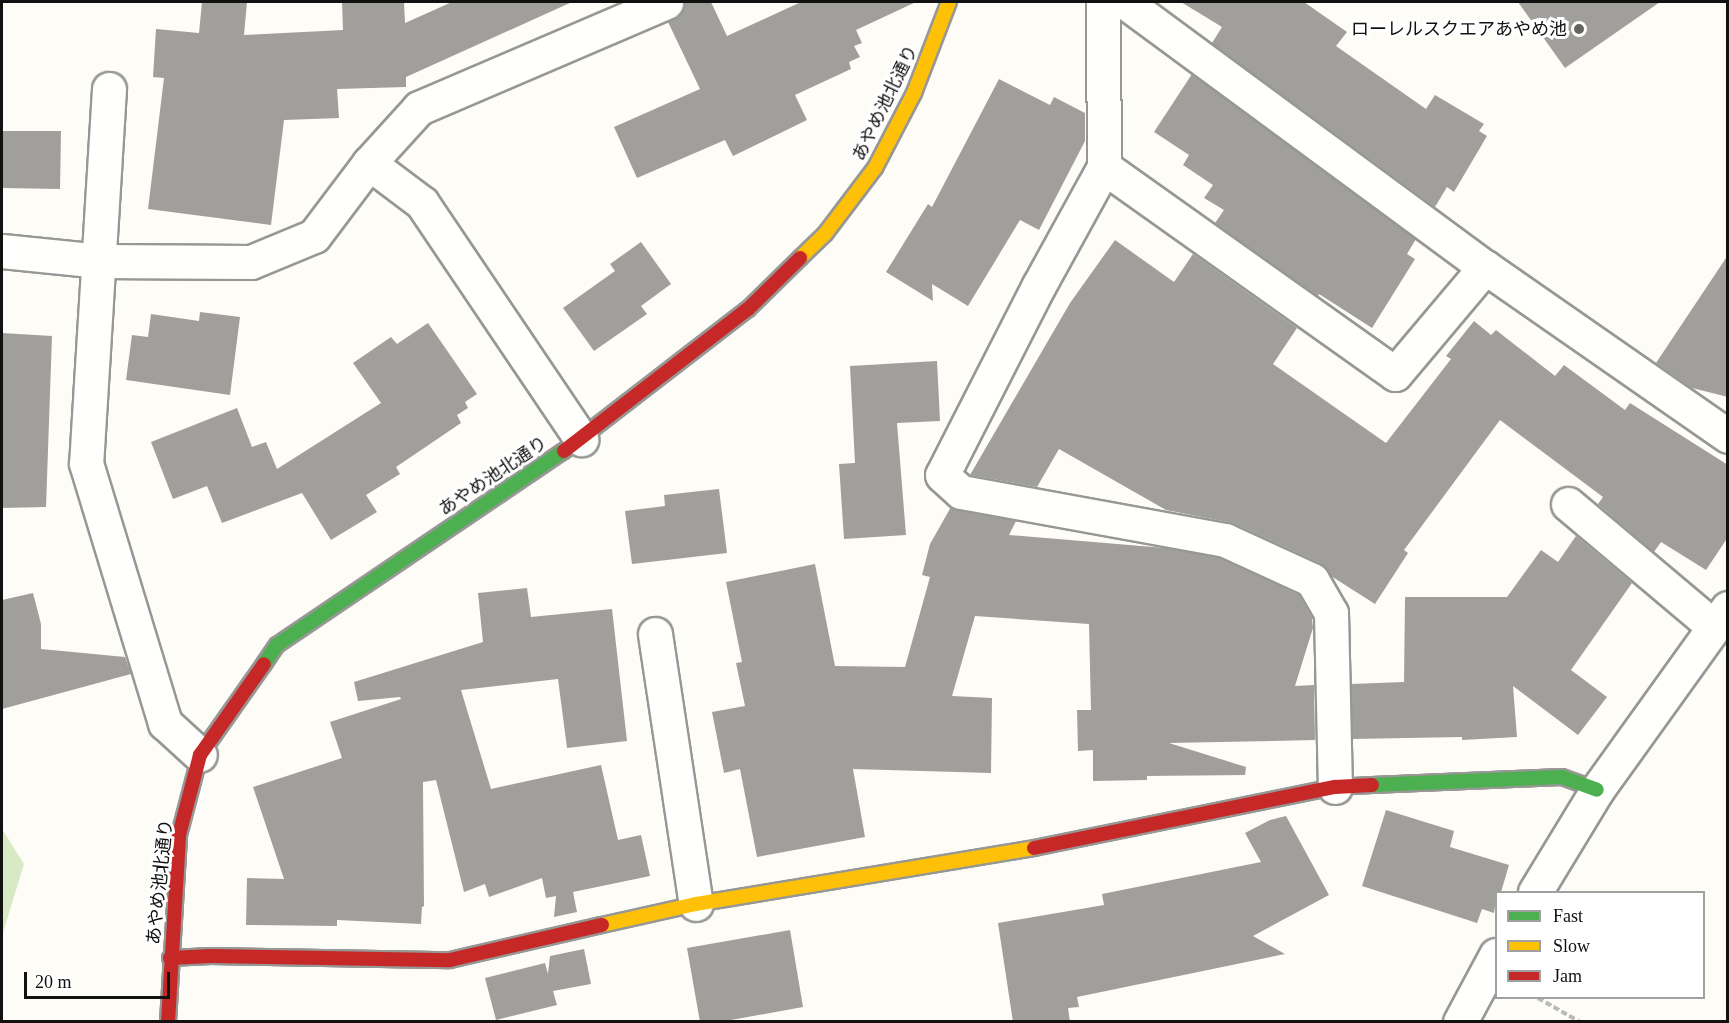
<!DOCTYPE html>
<html>
<head>
<meta charset="utf-8">
<style>
	body { margin:0 }
	#map { position:relative; width:1729px; height:1023px; overflow:hidden; background:#fdfcf7; font-family:"Times New Roman","Noto Sans JP",serif }
	div>[style] { position:absolute }
	[style*='--x'] { left:calc(var(--x)*1px); top:calc(var(--y)*1px); width:calc(var(--w)*1px); rotate:calc(var(--a)*1deg) }
	.forest>* { inset:0; background:#d8eac5 }
	.building>* { inset:0; background:#a19f9c }
	.path>* { height:4px; margin-top:-2px; transform-origin:0; background:repeating-linear-gradient(90deg,#b9b9b8 0 6px,transparent 0 9px) }
	.roads { filter:drop-shadow(2px 0 #979795) drop-shadow(-2px 0 #979795) drop-shadow(0 2px #979795) drop-shadow(0 -2px #979795) }
	.street>* { height:33px; margin:-16.5px; padding:0 16.5px; transform-origin:16.5px; border-radius:16.5px; background:#fffffe }
	.fast>* { height:14px; margin:-7px; padding:0 7px; transform-origin:7px; border-radius:7px; background:#4caf50 }
	.slow>* { height:14px; margin:-7px; padding:0 7px; transform-origin:7px; border-radius:7px; background:#ffc107 }
	.jam>* { height:14px; margin:-7px; padding:0 7px; transform-origin:7px; border-radius:7px; background:#c62828 }
	.dots>* { width:16px; height:16px; translate:-50% -50%; box-sizing:border-box; border:3px solid #fff; border-radius:50% }
	span { translate:-50% -50%; white-space:nowrap; text-align:center; line-height:1.15; -webkit-text-stroke:6px #fff; paint-order:stroke }
	.poi-label { font-size:18px; color:#111 }
	.right { translate:-100% -50%; text-align:right }
	.street-label { font-size:18px; color:#111 }
	.frame { position:absolute; inset:0; border:3px solid #111; pointer-events:none }
	.legend { position:absolute; left:1495px; top:891px; width:210px; height:108px; box-sizing:border-box; background:#fff; border:2px solid #a0a0a0; margin:0; padding:8px 10px; list-style:none; font-size:18px; color:#111 }
	.legend li { display:flex; align-items:center; gap:12px; height:30px }
	.legend b { width:30px; border:2px solid #a0a0a0 }
	.scale { position:absolute; left:24px; top:972px; width:146px; height:27px; box-sizing:border-box; border:3px solid #111; border-top:0; padding-left:8px; font-size:18px; line-height:21px; white-space:nowrap; color:#111; -webkit-text-stroke:4px #fff; paint-order:stroke }
</style>
</head>
<body>
<div id="map">
	<div class="forest">
		<div style="clip-path:polygon(2px 829px,24px 864px,2px 936px)"></div>
	</div>
	<div class="building">
		<div style="clip-path:polygon(202px 2px,247px 2px,244px 35px,343px 30px,342px 2px,404px 2px,405px 23px,452px 2px,572px 2px,406px 77px,406px 87px,337px 89px,339px 118px,284px 120px,271px 225px,148px 209px,164px 78px,153px 77px,156px 29px,199px 33px)"></div>
		<div style="clip-path:polygon(684px 2px,711px 2px,727px 36px,801px 2px,916px 2px,856px 30px,862px 43px,854px 46px,860px 57px,849px 62px,851px 69px,795px 95px,807px 120px,733px 156px,725px 140px,637px 178px,614px 127px,700px 89px,668px 22px,681px 14px)"></div>
		<div style="clip-path:polygon(1181px 2px,1304px 2px,1347px 32px,1336px 46px,1426px 109px,1435px 95px,1484px 124px,1479px 131px,1487px 136px,1454px 192px,1447px 187px,1435px 207px,1212px 43px,1222px 27px)"></div>
		<div style="clip-path:polygon(1518px 2px,1660px 2px,1565px 68px)"></div>
		<div style="clip-path:polygon(1192px 74px,1416px 239px,1407px 254px,1415px 259px,1372px 328px,1319px 294px,1318px 296px,1215px 223px,1224px 210px,1204px 198px,1213px 185px,1183px 165px,1189px 155px,1154px 132px)"></div>
		<div style="clip-path:polygon(999px 79px,1050px 105px,1054px 97px,1085px 113px,1085px 141px,1039px 230px,1020px 220px,968px 306px,932px 284px,933px 301px,886px 272px,928px 204px,932px 207px)"></div>
		<div style="clip-path:polygon(2px 131px,61px 131px,60px 189px,2px 188px)"></div>
		<div style="clip-path:polygon(1115px 240px,1174px 282px,1193px 254px,1297px 328px,1273px 364px,1386px 443px,1451px 359px,1446px 356px,1474px 321px,1491px 335px,1496px 330px,1555px 376px,1564px 365px,1625px 410px,1630px 403px,1728px 465px,1728px 537px,1706px 570px,1661px 542px,1654px 552px,1598px 504px,1603px 497px,1500px 420px,1404px 550px,1408px 553px,1375px 604px,1331px 576px,1320px 563px,1233px 523px,1166px 510px,1059px 449px,1037px 487px,970px 475px,1070px 303px)"></div>
		<div style="clip-path:polygon(641px 242px,671px 284px,641px 306px,647px 314px,594px 351px,563px 308px,615px 271px,610px 264px)"></div>
		<div style="clip-path:polygon(1728px 255px,1728px 397px,1692px 388px,1656px 363px)"></div>
		<div style="clip-path:polygon(200px 312px,240px 317px,230px 395px,126px 380px,132px 335px,148px 337px,151px 314px,199px 321px)"></div>
		<div style="clip-path:polygon(428px 323px,477px 394px,465px 402px,468px 408px,457px 415px,461px 423px,396px 467px,400px 474px,366px 495px,377px 512px,331px 540px,302px 493px,222px 523px,207px 486px,173px 499px,151px 442px,237px 408px,252px 447px,266px 442px,277px 469px,381px 403px,353px 363px,391px 337px,397px 344px)"></div>
		<div style="clip-path:polygon(2px 333px,52px 336px,46px 507px,2px 508px)"></div>
		<div style="clip-path:polygon(937px 361px,940px 421px,897px 423px,906px 535px,844px 539px,839px 464px,855px 463px,850px 366px)"></div>
		<div style="clip-path:polygon(719px 489px,727px 553px,632px 564px,625px 511px,665px 506px,664px 495px)"></div>
		<div style="clip-path:polygon(951px 507px,1016px 521px,1009px 535px,1165px 548px,1219px 558px,1299px 595px,1312px 618px,1313px 628px,1295px 686px,1314px 685px,1315px 740px,1169px 743px,1246px 767px,1245px 775px,1147px 776px,1147px 780px,1093px 781px,1093px 750px,1078px 751px,1077px 710px,1091px 710px,1089px 624px,975px 616px,952px 696px,992px 698px,991px 773px,853px 769px,865px 837px,757px 857px,740px 769px,724px 773px,712px 712px,745px 706px,736px 663px,742px 662px,726px 582px,815px 564px,835px 666px,905px 667px,930px 577px,922px 575px,930px 544px)"></div>
		<div style="clip-path:polygon(1576px 536px,1632px 583px,1571px 670px,1607px 697px,1578px 735px,1513px 686px,1517px 737px,1462px 740px,1462px 737px,1353px 739px,1351px 684px,1404px 682px,1405px 597px,1507px 597px,1541px 550px,1558px 562px)"></div>
		<div style="clip-path:polygon(527px 588px,531px 617px,612px 609px,627px 741px,567px 748px,558px 679px,461px 690px,491px 789px,601px 765px,618px 840px,641px 835px,650px 876px,573px 892px,577px 912px,554px 917px,556px 896px,546px 898px,542px 878px,489px 897px,485px 884px,464px 892px,436px 780px,423px 782px,424px 906px,422px 907px,421px 924px,337px 920px,337px 926px,246px 925px,247px 878px,284px 879px,253px 787px,342px 758px,330px 722px,401px 699px,400px 697px,358px 701px,354px 682px,483px 642px,478px 593px)"></div>
		<div style="clip-path:polygon(33px 593px,41px 624px,41px 649px,125px 657px,131px 674px,2px 709px,2px 600px)"></div>
		<div style="clip-path:polygon(1386px 810px,1454px 831px,1450px 847px,1509px 865px,1501px 892px,1497px 892px,1494px 913px,1482px 909px,1477px 923px,1362px 886px)"></div>
		<div style="clip-path:polygon(1286px 816px,1329px 895px,1253px 936px,1285px 954px,1077px 997px,1079px 1007px,1068px 1008px,1070px 1022px,1013px 1022px,998px 923px,1104px 905px,1102px 894px,1261px 862px,1245px 833px,1270px 820px)"></div>
		<div style="clip-path:polygon(790px 930px,803px 1007px,720px 1022px,700px 1022px,687px 948px)"></div>
		<div style="clip-path:polygon(584px 949px,591px 984px,553px 991px,557px 1005px,496px 1020px,485px 978px,545px 963px,548px 974px,550px 956px)"></div>
	</div>
	<div class="path">
		<div style="--x:1538;--y:998;--w:48;--a:29.7"></div>
	</div>
	<div class="roads">
		<div class="street">
			<div style="--x:1103;--y:2;--w:165;--a:89.7"></div>
			<div style="--x:1104;--y:167;--w:135;--a:118.8"></div>
			<div style="--x:1039;--y:285;--w:213;--a:117"></div>
			<div style="--x:942;--y:475;--w:25;--a:42"></div>
			<div style="--x:961;--y:492;--w:268;--a:10.3"></div>
			<div style="--x:1225;--y:540;--w:96;--a:24.7"></div>
			<div style="--x:1312;--y:580;--w:38;--a:60"></div>
			<div style="--x:1331;--y:613;--w:174;--a:88.7"></div>
			<div style="--x:1125;--y:2;--w:447;--a:36.4"></div>
			<div style="--x:1485;--y:267;--w:296;--a:34.8"></div>
			<div style="--x:109;--y:89;--w:375;--a:93.5"></div>
			<div style="--x:86;--y:463;--w:272;--a:73.1"></div>
			<div style="--x:165;--y:723;--w:47;--a:42.4"></div>
			<div style="--x:369;--y:163;--w:66;--a:37"></div>
			<div style="--x:422;--y:203;--w:285;--a:56"></div>
			<div style="--x:1104;--y:167;--w:357;--a:35.4"></div>
			<div style="--x:1395;--y:374;--w:140;--a:-49.9"></div>
			<div style="--x:2;--y:251;--w:99;--a:5.8"></div>
			<div style="--x:100;--y:261;--w:151;--a:0.4"></div>
			<div style="--x:251;--y:262;--w:68;--a:-22.4"></div>
			<div style="--x:314;--y:236;--w:91;--a:-53"></div>
			<div style="--x:369;--y:163;--w:74;--a:-47.7"></div>
			<div style="--x:419;--y:108;--w:269;--a:-23.2"></div>
			<div style="--x:1568;--y:504;--w:191;--a:40.1"></div>
			<div style="--x:655;--y:634;--w:273;--a:81.4"></div>
			<div style="--x:1535;--y:892;--w:119;--a:-58.7"></div>
			<div style="--x:1597;--y:790;--w:224;--a:-54.3"></div>
			<div style="--x:1460;--y:1022;--w:76;--a:-61.8"></div>
		</div>
		<div class="fast">
			<div style="--x:264;--y:664;--w:23;--a:-56"></div>
			<div style="--x:277;--y:645;--w:346;--a:-34.1"></div>
			<div style="--x:1372;--y:785;--w:190;--a:-2.4"></div>
			<div style="--x:1562;--y:777;--w:37;--a:20"></div>
		</div>
		<div class="slow">
			<div style="--x:800;--y:258;--w:35;--a:-44"></div>
			<div style="--x:825;--y:234;--w:83;--a:-52.9"></div>
			<div style="--x:875;--y:168;--w:85;--a:-62.5"></div>
			<div style="--x:914;--y:93;--w:97;--a:-69"></div>
			<div style="--x:602;--y:925;--w:96;--a:-12.6"></div>
			<div style="--x:696;--y:904;--w:343;--a:-9.4"></div>
		</div>
		<div class="jam">
			<div style="--x:564;--y:451;--w:232;--a:-37.7"></div>
			<div style="--x:748;--y:309;--w:73;--a:-44.4"></div>
			<div style="--x:1034;--y:848;--w:307;--a:-11.5"></div>
			<div style="--x:1335;--y:787;--w:37;--a:-3"></div>
			<div style="--x:170;--y:958;--w:41;--a:-2.8"></div>
			<div style="--x:211;--y:956;--w:239;--a:1"></div>
			<div style="--x:450;--y:960;--w:156;--a:-13"></div>
			<div style="--x:168;--y:1022;--w:187;--a:-86.6"></div>
			<div style="--x:179;--y:835;--w:83;--a:-75.3"></div>
			<div style="--x:200;--y:755;--w:111;--a:-54.9"></div>
		</div>
	</div>
	<div class="dots">
		<div style="left:1579px;top:29px;background:#646362"></div>
	</div>
	<div class="poi-label">
		<span class="right" style="left:1567px;top:29px">ローレルスクエアあやめ池</span>
	</div>
	<div class="street-label">
		<span style="left:885px;top:103px;rotate:-64deg">あやめ池北通り</span>
		<span style="left:493px;top:476px;rotate:-34deg">あやめ池北通り</span>
		<span style="left:160px;top:882px;rotate:-84deg">あやめ池北通り</span>
	</div>
	<div class="frame"></div>
	<ul class="legend">
	<li><b style="height:8px;background:#4caf50"></b>Fast</li>
	<li><b style="height:8px;background:#ffc107"></b>Slow</li>
	<li><b style="height:8px;background:#c62828"></b>Jam</li>
	</ul>
	<div class="scale">20 m</div>
</div>
</body>
</html>
